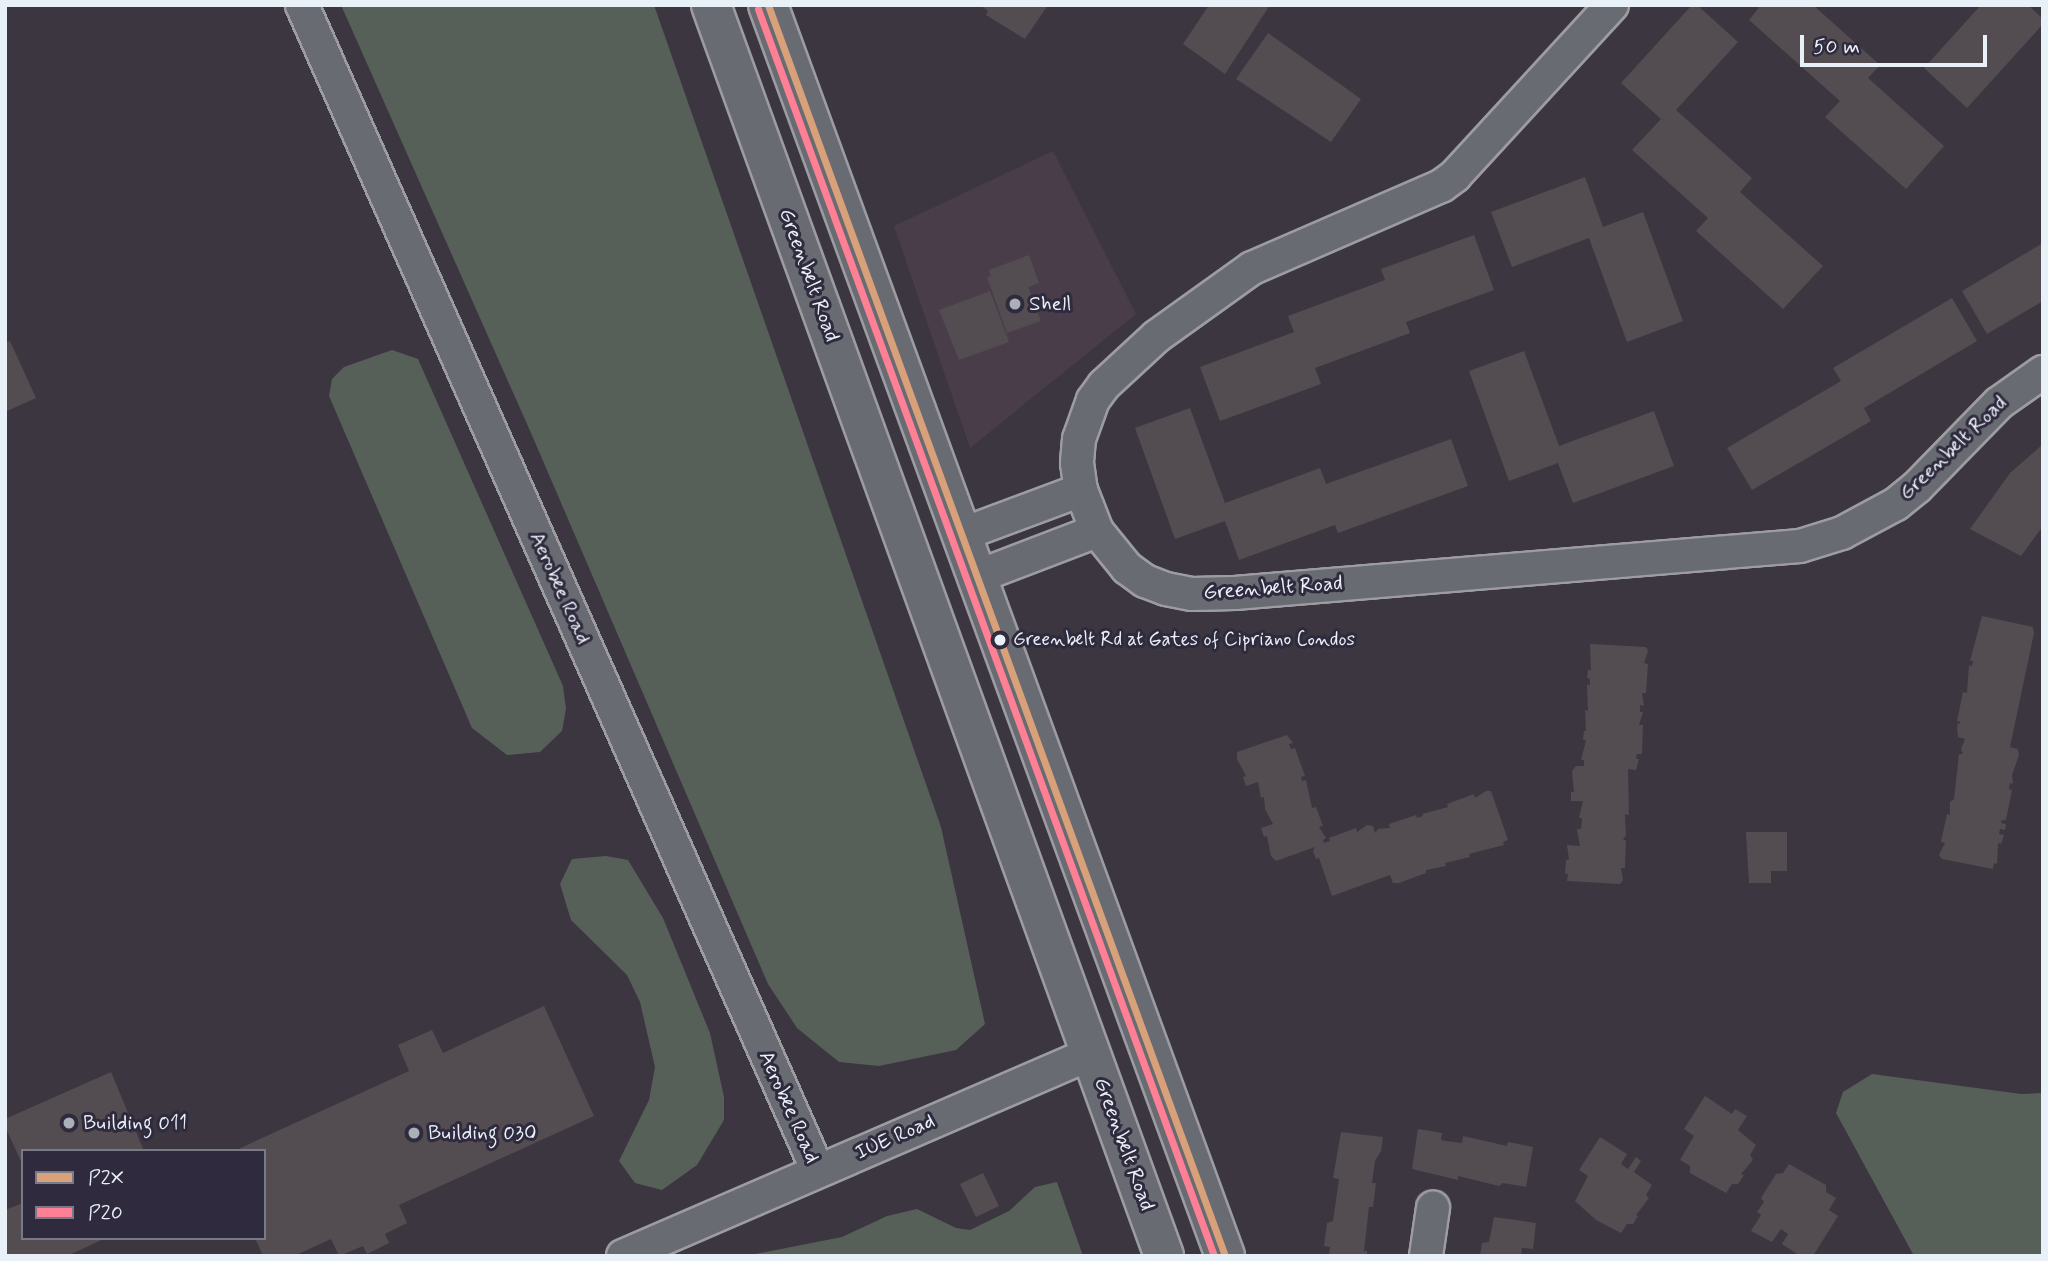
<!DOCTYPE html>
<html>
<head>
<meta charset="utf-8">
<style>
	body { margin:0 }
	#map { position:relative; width:2048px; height:1261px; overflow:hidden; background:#3b3640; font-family:Mynerve,sans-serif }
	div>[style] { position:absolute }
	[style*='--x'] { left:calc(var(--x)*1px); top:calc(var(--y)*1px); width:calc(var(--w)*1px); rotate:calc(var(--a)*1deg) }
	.built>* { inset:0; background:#493d4a }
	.green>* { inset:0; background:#576058 }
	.building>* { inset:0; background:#534d52 }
	.roads { filter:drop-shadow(2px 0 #9d9ca2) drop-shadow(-2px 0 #9d9ca2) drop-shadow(0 2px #9d9ca2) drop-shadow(0 -2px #9d9ca2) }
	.minor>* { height:32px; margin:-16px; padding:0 16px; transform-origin:16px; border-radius:16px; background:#696b72 }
	.major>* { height:38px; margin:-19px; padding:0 19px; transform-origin:19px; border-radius:19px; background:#696b72 }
	.bus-1>* { height:7px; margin:-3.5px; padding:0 3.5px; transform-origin:3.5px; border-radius:3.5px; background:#d9a179 }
	.bus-2>* { height:7px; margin:-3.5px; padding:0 3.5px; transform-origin:3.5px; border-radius:3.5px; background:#ff8094 }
	.dots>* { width:19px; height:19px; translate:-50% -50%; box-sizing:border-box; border:4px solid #2f2a3d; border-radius:50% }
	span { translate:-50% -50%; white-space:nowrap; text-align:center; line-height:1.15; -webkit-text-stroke:6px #2f2a3d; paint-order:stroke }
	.bus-label { font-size:19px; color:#e8f1f8 }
	.left { translate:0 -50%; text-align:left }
	.street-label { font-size:21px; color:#e8f1f8 }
	.poi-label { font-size:21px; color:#e8f1f8 }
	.frame { position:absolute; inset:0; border:7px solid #e8f1f8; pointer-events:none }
	.legend { position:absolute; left:21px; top:1149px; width:245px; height:91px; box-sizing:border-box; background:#2f2a3d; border:2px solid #797a88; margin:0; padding:9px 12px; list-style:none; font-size:21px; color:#e8f1f8 }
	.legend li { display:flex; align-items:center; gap:14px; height:35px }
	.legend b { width:35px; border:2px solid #797a88 }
	.scale { position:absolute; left:1800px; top:35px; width:187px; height:32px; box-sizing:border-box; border:4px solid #e8f1f8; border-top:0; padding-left:9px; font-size:21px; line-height:24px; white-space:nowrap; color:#e8f1f8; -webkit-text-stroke:5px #2f2a3d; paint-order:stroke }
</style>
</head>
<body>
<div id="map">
	<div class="built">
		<div style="clip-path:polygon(1053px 151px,1136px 314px,970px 448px,894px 226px)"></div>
	</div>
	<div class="green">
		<div style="clip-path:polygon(341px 5px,654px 5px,941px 827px,985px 1024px,956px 1050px,879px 1066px,839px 1062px,797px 1028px,768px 984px,531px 433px)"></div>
		<div style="clip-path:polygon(392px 350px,418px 359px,563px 686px,566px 709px,562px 731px,540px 752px,507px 755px,472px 728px,329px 396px,332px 379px,344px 367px)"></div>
		<div style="clip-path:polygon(606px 856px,628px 860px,663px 918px,710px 1033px,724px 1097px,724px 1120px,697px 1165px,662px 1190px,635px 1183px,619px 1161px,649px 1100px,655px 1067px,640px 1002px,627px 975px,571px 920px,560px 884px,572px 859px)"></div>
		<div style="clip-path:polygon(1872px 1074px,2021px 1094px,2043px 1093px,2043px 1256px,1914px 1256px,1836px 1113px,1843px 1092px)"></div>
		<div style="clip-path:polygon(1057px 1182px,1083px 1256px,745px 1256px,842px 1237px,887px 1216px,917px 1209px,956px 1228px,970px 1230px,1009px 1211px,1035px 1187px)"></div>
	</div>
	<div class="building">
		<div style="clip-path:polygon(980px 5px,1048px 5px,1025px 39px,986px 15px,988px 11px)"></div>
		<div style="clip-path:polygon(1209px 5px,1270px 5px,1225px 74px,1183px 44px)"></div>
		<div style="clip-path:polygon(1692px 5px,1697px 5px,1738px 42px,1676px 110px,1752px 178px,1740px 192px,1823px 266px,1783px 309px,1696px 231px,1708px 218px,1632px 150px,1661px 119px,1621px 83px)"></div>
		<div style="clip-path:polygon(1761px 5px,1813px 5px,1880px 65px,1868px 78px,1944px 146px,1906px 189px,1825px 117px,1840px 101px,1749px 20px)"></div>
		<div style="clip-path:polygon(1981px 5px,2028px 5px,2043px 19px,2043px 24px,1967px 108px,1924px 68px)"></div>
		<div style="clip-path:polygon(1268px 33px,1361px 99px,1331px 142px,1236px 79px)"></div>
		<div style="clip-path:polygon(1585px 177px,1603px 227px,1643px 212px,1683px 321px,1627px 342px,1589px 238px,1512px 267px,1491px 212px)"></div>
		<div style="clip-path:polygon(1474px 235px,1494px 290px,1406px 322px,1410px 333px,1315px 368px,1321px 384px,1220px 421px,1200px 367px,1294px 332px,1288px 316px,1385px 280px,1381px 269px)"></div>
		<div style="clip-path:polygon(2043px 243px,2043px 301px,1987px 334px,1962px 291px)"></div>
		<div style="clip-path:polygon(1029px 255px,1039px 283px,1028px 287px,1041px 321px,1007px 333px,987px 277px,991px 276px,989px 270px)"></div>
		<div style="clip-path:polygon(990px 291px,1009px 342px,959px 360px,939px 310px)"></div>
		<div style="clip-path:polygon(1952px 298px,1977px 341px,1864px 408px,1871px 421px,1752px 490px,1727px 448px,1841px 381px,1833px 368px)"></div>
		<div style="clip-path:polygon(10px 341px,36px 398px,5px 412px,5px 343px)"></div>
		<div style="clip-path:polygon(1524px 351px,1559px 446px,1654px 411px,1674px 466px,1573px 503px,1558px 463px,1509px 481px,1469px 371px)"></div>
		<div style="clip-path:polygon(1190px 408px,1225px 503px,1320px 468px,1326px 484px,1451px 439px,1468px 486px,1338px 533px,1335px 525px,1239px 560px,1225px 521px,1175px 539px,1135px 428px)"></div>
		<div style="clip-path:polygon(2043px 444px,2043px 526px,2021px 556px,1970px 529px,2010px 473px)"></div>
		<div style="clip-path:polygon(1982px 616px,2033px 627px,2034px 633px,2010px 747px,2018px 749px,2019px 755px,2012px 775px,2013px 784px,2010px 783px,2009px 789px,2012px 790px,2006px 820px,2002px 820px,2001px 823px,2006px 824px,2005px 830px,2000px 829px,1999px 834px,2004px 835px,2001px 844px,1998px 843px,1997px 864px,1994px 863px,1993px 869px,1942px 859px,1939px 855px,1945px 843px,1941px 842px,1947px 814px,1950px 815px,1950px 802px,1954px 799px,1959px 754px,1963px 754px,1961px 749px,1965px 739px,1958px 737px,1957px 725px,1961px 722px,1957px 721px,1963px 692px,1967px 693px,1969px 665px,1972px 666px,1973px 661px,1970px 661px)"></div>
		<div style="clip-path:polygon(1590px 644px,1646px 647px,1648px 651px,1644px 663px,1648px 664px,1646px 693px,1642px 693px,1644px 706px,1640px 705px,1640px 712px,1643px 712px,1639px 725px,1643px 725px,1642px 754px,1637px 754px,1636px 759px,1639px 759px,1636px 770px,1628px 769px,1629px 815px,1625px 814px,1626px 835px,1623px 840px,1626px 840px,1625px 868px,1621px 868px,1623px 880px,1620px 884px,1567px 881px,1568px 874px,1565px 874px,1566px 860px,1569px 860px,1567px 845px,1580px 846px,1577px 829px,1581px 829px,1582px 818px,1579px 818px,1583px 801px,1571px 801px,1571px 792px,1574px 792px,1572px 771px,1576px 766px,1584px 766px,1584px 760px,1581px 760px,1586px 740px,1583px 740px,1584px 731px,1586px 731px,1585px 710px,1588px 711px,1587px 685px,1590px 685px,1590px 679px,1587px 678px,1588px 670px,1591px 670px)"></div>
		<div style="clip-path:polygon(1287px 735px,1293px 743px,1289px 744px,1291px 749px,1295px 748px,1305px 776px,1301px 777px,1302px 781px,1306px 780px,1312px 808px,1316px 807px,1323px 826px,1319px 827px,1326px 838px,1323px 840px,1324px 843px,1330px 841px,1329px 838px,1356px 828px,1357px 832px,1367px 825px,1373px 826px,1375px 833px,1378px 829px,1390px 828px,1389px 824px,1416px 815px,1417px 818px,1423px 816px,1422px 814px,1448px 807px,1447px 804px,1474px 794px,1475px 798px,1486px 791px,1491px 791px,1508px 840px,1503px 842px,1504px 845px,1469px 854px,1470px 857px,1445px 863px,1446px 866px,1426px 870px,1426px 873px,1399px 883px,1393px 883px,1390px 875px,1332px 896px,1319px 858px,1316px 859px,1313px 851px,1315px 847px,1276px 861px,1271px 856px,1267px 836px,1264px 837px,1261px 828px,1273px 824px,1265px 809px,1264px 797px,1261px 798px,1258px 782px,1246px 786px,1243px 777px,1246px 776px,1237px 759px,1237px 752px)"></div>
		<div style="clip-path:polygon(1746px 832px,1787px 832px,1787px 871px,1771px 871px,1771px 883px,1749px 883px)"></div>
		<div style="clip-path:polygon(544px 1006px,594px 1116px,399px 1205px,407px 1223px,385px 1234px,389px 1243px,367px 1254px,363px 1246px,339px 1256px,331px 1239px,294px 1256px,263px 1256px,255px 1238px,264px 1238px,264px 1151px,234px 1151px,409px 1071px,398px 1045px,432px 1030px,443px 1053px)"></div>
		<div style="clip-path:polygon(111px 1072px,144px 1151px,23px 1151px,23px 1166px,5px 1126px,5px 1119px)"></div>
		<div style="clip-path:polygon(1705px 1096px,1732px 1114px,1735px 1109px,1747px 1116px,1738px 1130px,1756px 1145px,1750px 1155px,1753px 1160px,1741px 1174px,1744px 1175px,1738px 1184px,1732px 1184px,1726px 1193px,1690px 1173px,1690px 1166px,1680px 1160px,1694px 1136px,1684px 1129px)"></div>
		<div style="clip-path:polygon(1418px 1129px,1442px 1133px,1441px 1140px,1446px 1141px,1462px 1143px,1463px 1136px,1507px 1146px,1508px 1142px,1533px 1147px,1526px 1187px,1503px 1183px,1499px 1186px,1458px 1176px,1458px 1180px,1412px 1169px)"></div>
		<div style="clip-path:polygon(1341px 1132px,1383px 1137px,1381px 1151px,1375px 1161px,1372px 1183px,1376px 1183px,1373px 1207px,1369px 1207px,1364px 1251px,1367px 1251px,1367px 1256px,1329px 1256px,1330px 1247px,1324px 1246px,1327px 1223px,1333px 1221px,1339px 1179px,1333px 1178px)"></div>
		<div style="clip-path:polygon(1600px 1137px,1627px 1154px,1621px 1164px,1628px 1169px,1636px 1157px,1641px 1161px,1634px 1172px,1652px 1185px,1646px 1195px,1649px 1198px,1636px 1215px,1638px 1216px,1633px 1224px,1627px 1224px,1621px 1233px,1596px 1220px,1575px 1201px,1588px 1176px,1579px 1170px)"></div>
		<div style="clip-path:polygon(1789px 1164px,1826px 1185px,1826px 1192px,1836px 1198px,1829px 1210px,1838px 1216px,1813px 1256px,1800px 1256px,1782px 1244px,1788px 1234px,1781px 1229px,1772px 1242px,1751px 1231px,1761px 1215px,1757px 1212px,1764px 1202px,1761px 1198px,1776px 1174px,1783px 1173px)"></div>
		<div style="clip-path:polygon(983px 1173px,999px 1206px,976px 1217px,960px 1184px)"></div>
		<div style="clip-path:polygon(23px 1203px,23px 1238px,106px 1238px,67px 1256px,5px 1256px,5px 1210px)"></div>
		<div style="clip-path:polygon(1494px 1217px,1536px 1223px,1533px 1249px,1522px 1248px,1521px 1256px,1480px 1256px,1482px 1243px,1489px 1242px)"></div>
	</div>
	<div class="roads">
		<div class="minor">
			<div style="--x:302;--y:5;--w:1275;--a:66.13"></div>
			<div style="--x:1612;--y:5;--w:232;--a:132.6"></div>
			<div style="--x:1455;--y:176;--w:17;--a:144"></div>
			<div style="--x:1441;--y:186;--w:206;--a:156.5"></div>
			<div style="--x:1252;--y:268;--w:118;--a:144.3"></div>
			<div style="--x:1156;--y:337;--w:71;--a:137.3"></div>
			<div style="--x:1104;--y:385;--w:19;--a:126"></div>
			<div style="--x:1093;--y:400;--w:41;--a:109.7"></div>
			<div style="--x:1079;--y:439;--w:24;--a:95"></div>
			<div style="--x:1077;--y:463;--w:27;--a:82"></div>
			<div style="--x:1081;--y:490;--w:44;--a:68.7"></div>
			<div style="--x:1097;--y:531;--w:48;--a:51"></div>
			<div style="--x:1127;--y:568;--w:22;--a:36"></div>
			<div style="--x:1145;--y:581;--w:22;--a:21"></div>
			<div style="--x:1166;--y:589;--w:26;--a:11"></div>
			<div style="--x:1192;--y:594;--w:43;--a:-1.3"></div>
			<div style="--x:1235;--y:593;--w:567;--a:-4.76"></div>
			<div style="--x:1800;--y:546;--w:44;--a:-17.2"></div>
			<div style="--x:1842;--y:533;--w:61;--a:-28.2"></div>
			<div style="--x:1896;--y:504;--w:27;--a:-39"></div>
			<div style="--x:1917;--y:487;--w:117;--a:-45.7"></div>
			<div style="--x:1999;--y:403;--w:54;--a:-35.2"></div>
			<div style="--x:963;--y:534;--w:126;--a:-20.4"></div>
			<div style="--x:979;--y:576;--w:126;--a:-20.9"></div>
			<div style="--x:623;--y:1256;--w:509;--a:-23.39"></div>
			<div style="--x:1426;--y:1256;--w:49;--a:-81.7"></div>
		</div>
		<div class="major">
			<div style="--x:711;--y:5;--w:1330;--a:70.09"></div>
			<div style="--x:768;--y:5;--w:1332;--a:69.93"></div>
		</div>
	</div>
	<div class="bus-1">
		<div style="--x:768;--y:5;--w:1332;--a:69.93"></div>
	</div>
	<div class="bus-2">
		<div style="--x:758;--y:9;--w:1328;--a:69.91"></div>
	</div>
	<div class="dots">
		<div style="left:1015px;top:304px;background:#abb0b8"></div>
		<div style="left:1000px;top:640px;background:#e8f1f8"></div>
		<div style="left:69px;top:1123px;background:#abb0b8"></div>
		<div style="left:414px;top:1133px;background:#abb0b8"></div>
	</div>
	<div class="bus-label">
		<span class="left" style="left:1013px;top:640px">Greenbelt Rd at Gates of Cipriano Condos</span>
	</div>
	<div class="street-label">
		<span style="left:809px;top:275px;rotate:70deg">Greenbelt Road</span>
		<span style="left:1953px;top:448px;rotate:-44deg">Greenbelt Road</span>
		<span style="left:560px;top:588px;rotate:66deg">Aerobee Road</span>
		<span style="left:1273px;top:588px;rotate:-4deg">Greenbelt Road</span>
		<span style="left:789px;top:1107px;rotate:66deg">Aerobee Road</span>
		<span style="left:895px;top:1137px;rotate:-24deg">IUE Road</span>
		<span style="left:1124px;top:1144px;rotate:70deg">Greenbelt Road</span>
	</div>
	<div class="poi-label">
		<span class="left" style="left:1029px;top:304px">Shell</span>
		<span class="left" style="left:83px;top:1123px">Building 011</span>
		<span class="left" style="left:428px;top:1133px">Building 030</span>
	</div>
	<div class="frame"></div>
	<ul class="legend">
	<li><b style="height:9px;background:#d9a179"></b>P2X</li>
	<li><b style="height:9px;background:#ff8094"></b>P20</li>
	</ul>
	<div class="scale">50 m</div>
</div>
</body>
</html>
